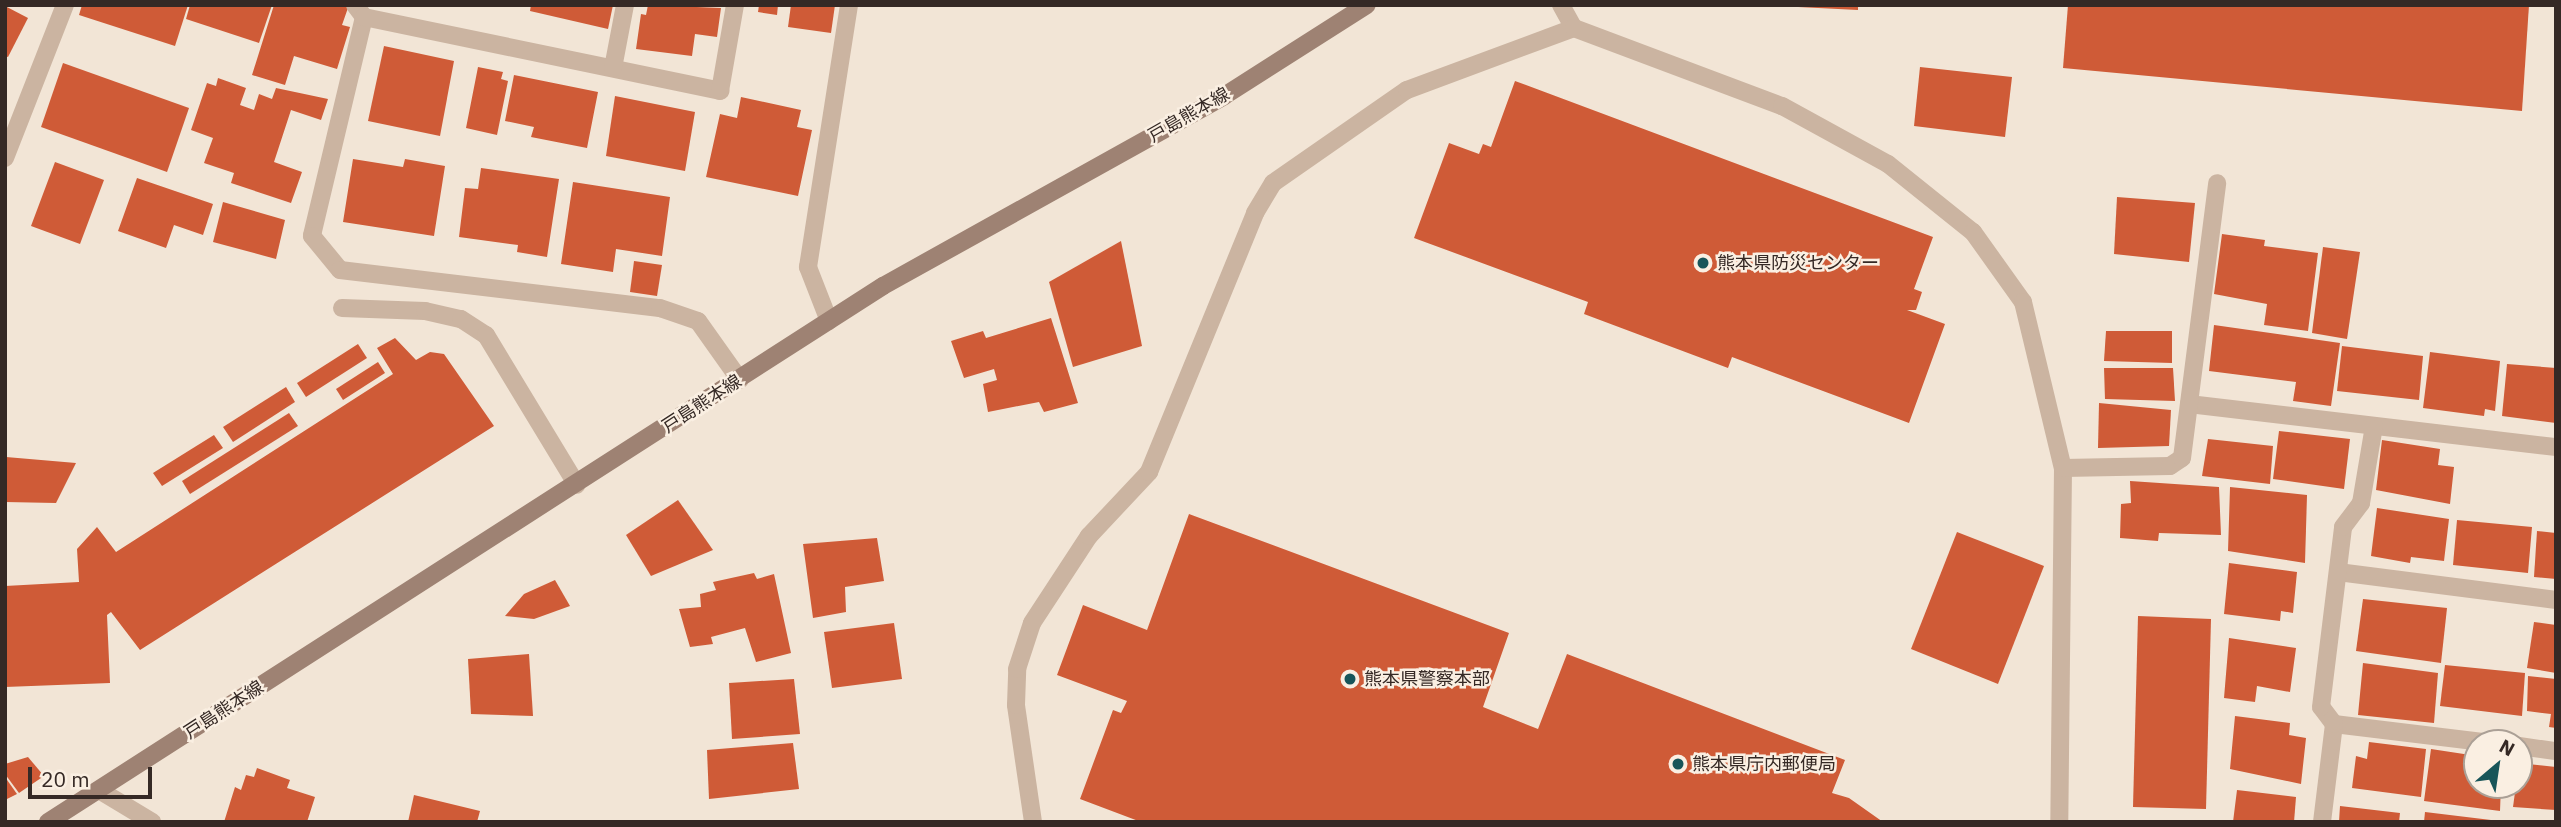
<!DOCTYPE html>
<html>
<head>
<meta charset="utf-8">
<style>
	body { margin:0 }
	#map { position:relative; width:2561px; height:827px; overflow:hidden; background:#f2e5d6; font-family:"IBM Plex Sans","Noto Sans JP",sans-serif }
	div>[style] { position:absolute }
	[style*='--x'] { left:calc(var(--x)*1px); top:calc(var(--y)*1px); width:calc(var(--w)*1px); rotate:calc(var(--a)*1deg) }
	.building>* { inset:0; background:#cf5b37 }
	.service>* { height:18px; margin:-9px; padding:0 9px; transform-origin:9px; border-radius:9px; background:#cbb4a1 }
	.minor>* { height:18px; margin:-9px; padding:0 9px; transform-origin:9px; border-radius:9px; background:#cbb4a1 }
	.secondary>* { height:18px; margin:-9px; padding:0 9px; transform-origin:9px; border-radius:9px; background:#9e8273 }
	.dots>* { width:19px; height:19px; translate:-50% -50%; box-sizing:border-box; border:4px solid #faefe2; border-radius:50% }
	span { translate:-50% -50%; white-space:nowrap; text-align:center; line-height:1.15; -webkit-text-stroke:5px #faefe2; paint-order:stroke }
	.street-label { font-size:18px; color:#352925 }
	.poi-label { font-size:18px; color:#352925 }
	.left { translate:0 -50%; text-align:left }
	.frame { position:absolute; inset:0; border:7px solid #352925; pointer-events:none }
	.north { position:absolute; left:2463px; top:729px; width:70px; height:70px; box-sizing:border-box; background:#faefe2; border:2px solid #aba096; border-radius:50%; rotate:29deg; font-size:19px; font-weight:700; line-height:28px; text-align:center; color:#352925 }
	.north::after { content:''; display:block; margin:auto; width:24px; height:32px; background:#185559; clip-path:polygon(50% 0,100% 100%,50% 72%,0 100%) }
	.scale { position:absolute; left:28px; top:767px; width:124px; height:32px; box-sizing:border-box; border:4px solid #352925; border-top:0; padding-left:9px; font-size:21px; line-height:24px; white-space:nowrap; color:#352925; -webkit-text-stroke:5px #faefe2; paint-order:stroke }
</style>
</head>
<body>
<div id="map">
	<div class="building">
		<div style="clip-path:polygon(82px 5px,188px 5px,175px 46px,79px 15px)"></div>
		<div style="clip-path:polygon(190px 5px,272px 5px,259px 43px,186px 19px)"></div>
		<div style="clip-path:polygon(274px 5px,349px 5px,342px 25px,350px 27px,337px 69px,294px 56px,285px 85px,252px 75px)"></div>
		<div style="clip-path:polygon(531px 5px,613px 5px,608px 29px,530px 11px)"></div>
		<div style="clip-path:polygon(648px 5px,721px 8px,717px 37px,695px 34px,692px 56px,636px 49px,641px 14px,646px 15px)"></div>
		<div style="clip-path:polygon(759px 5px,778px 5px,777px 15px,758px 12px)"></div>
		<div style="clip-path:polygon(791px 5px,835px 5px,831px 33px,788px 27px)"></div>
		<div style="clip-path:polygon(1798px 5px,1858px 5px,1858px 10px,1798px 7px)"></div>
		<div style="clip-path:polygon(2068px 5px,2529px 5px,2522px 111px,2063px 68px)"></div>
		<div style="clip-path:polygon(5px 6px,28px 18px,8px 57px,5px 56px)"></div>
		<div style="clip-path:polygon(384px 46px,454px 61px,440px 136px,368px 121px)"></div>
		<div style="clip-path:polygon(63px 63px,189px 108px,167px 172px,41px 127px)"></div>
		<div style="clip-path:polygon(478px 67px,503px 72px,501px 79px,508px 81px,497px 135px,466px 128px)"></div>
		<div style="clip-path:polygon(1920px 67px,2012px 77px,2005px 137px,1914px 126px)"></div>
		<div style="clip-path:polygon(514px 75px,598px 92px,587px 148px,531px 137px,534px 127px,505px 121px)"></div>
		<div style="clip-path:polygon(218px 78px,246px 88px,240px 105px,254px 110px,259px 94px,272px 99px,276px 88px,328px 99px,321px 120px,291px 110px,274px 162px,302px 172px,291px 203px,231px 183px,234px 173px,204px 163px,213px 138px,191px 130px,207px 83px,216px 86px)"></div>
		<div style="clip-path:polygon(1515px 81px,1933px 237px,1914px 289px,1922px 292px,1916px 310px,1907px 310px,1945px 324px,1909px 423px,1732px 357px,1728px 368px,1584px 314px,1588px 302px,1414px 238px,1449px 143px,1479px 154px,1483px 144px,1491px 147px)"></div>
		<div style="clip-path:polygon(615px 96px,695px 112px,685px 171px,606px 156px)"></div>
		<div style="clip-path:polygon(741px 97px,801px 110px,797px 127px,812px 130px,798px 196px,706px 177px,720px 114px,737px 118px)"></div>
		<div style="clip-path:polygon(353px 159px,403px 167px,405px 159px,445px 166px,434px 236px,343px 222px)"></div>
		<div style="clip-path:polygon(55px 162px,104px 180px,80px 244px,31px 226px)"></div>
		<div style="clip-path:polygon(481px 168px,559px 179px,547px 257px,517px 252px,518px 245px,459px 237px,465px 188px,478px 189px)"></div>
		<div style="clip-path:polygon(137px 178px,213px 204px,203px 235px,174px 225px,166px 248px,118px 231px)"></div>
		<div style="clip-path:polygon(573px 182px,670px 197px,662px 256px,616px 249px,613px 272px,561px 264px)"></div>
		<div style="clip-path:polygon(2117px 197px,2195px 203px,2189px 262px,2114px 254px)"></div>
		<div style="clip-path:polygon(223px 202px,285px 220px,276px 259px,213px 242px)"></div>
		<div style="clip-path:polygon(2222px 234px,2265px 240px,2264px 246px,2318px 253px,2308px 331px,2264px 325px,2267px 304px,2214px 294px)"></div>
		<div style="clip-path:polygon(1121px 241px,1142px 346px,1073px 367px,1049px 282px)"></div>
		<div style="clip-path:polygon(2323px 247px,2360px 252px,2347px 339px,2312px 333px)"></div>
		<div style="clip-path:polygon(634px 261px,662px 265px,657px 296px,630px 292px)"></div>
		<div style="clip-path:polygon(1051px 318px,1078px 403px,1044px 412px,1039px 402px,988px 412px,983px 384px,997px 380px,994px 369px,964px 378px,951px 341px,983px 331px,986px 338px)"></div>
		<div style="clip-path:polygon(2214px 325px,2340px 343px,2331px 406px,2293px 401px,2296px 382px,2209px 371px)"></div>
		<div style="clip-path:polygon(2106px 331px,2172px 331px,2172px 363px,2104px 361px)"></div>
		<div style="clip-path:polygon(395px 338px,416px 360px,430px 352px,444px 354px,494px 426px,140px 650px,111px 612px,107px 615px,110px 683px,5px 687px,5px 586px,79px 582px,77px 549px,97px 527px,116px 552px,393px 374px,377px 348px)"></div>
		<div style="clip-path:polygon(358px 344px,367px 358px,306px 397px,297px 383px)"></div>
		<div style="clip-path:polygon(2342px 346px,2423px 356px,2419px 400px,2337px 391px)"></div>
		<div style="clip-path:polygon(2430px 352px,2500px 361px,2495px 411px,2485px 409px,2484px 416px,2423px 408px)"></div>
		<div style="clip-path:polygon(378px 362px,385px 373px,343px 400px,336px 389px)"></div>
		<div style="clip-path:polygon(2507px 364px,2556px 368px,2556px 423px,2502px 416px)"></div>
		<div style="clip-path:polygon(2104px 368px,2173px 368px,2175px 401px,2105px 399px)"></div>
		<div style="clip-path:polygon(286px 387px,295px 402px,233px 442px,223px 427px)"></div>
		<div style="clip-path:polygon(2099px 403px,2171px 410px,2169px 446px,2098px 448px)"></div>
		<div style="clip-path:polygon(289px 413px,298px 426px,190px 494px,182px 481px)"></div>
		<div style="clip-path:polygon(2279px 431px,2350px 439px,2344px 489px,2273px 479px)"></div>
		<div style="clip-path:polygon(214px 435px,223px 448px,162px 486px,153px 473px)"></div>
		<div style="clip-path:polygon(2208px 439px,2273px 446px,2270px 484px,2202px 476px)"></div>
		<div style="clip-path:polygon(2382px 440px,2440px 449px,2438px 465px,2454px 467px,2450px 504px,2376px 490px)"></div>
		<div style="clip-path:polygon(6px 457px,76px 463px,56px 503px,5px 502px)"></div>
		<div style="clip-path:polygon(2130px 481px,2219px 487px,2221px 535px,2159px 533px,2158px 541px,2120px 538px,2121px 504px,2131px 503px)"></div>
		<div style="clip-path:polygon(2230px 487px,2307px 495px,2305px 563px,2228px 551px)"></div>
		<div style="clip-path:polygon(678px 500px,713px 550px,651px 576px,626px 535px)"></div>
		<div style="clip-path:polygon(2377px 508px,2449px 519px,2444px 561px,2411px 557px,2410px 563px,2371px 556px)"></div>
		<div style="clip-path:polygon(1189px 514px,1509px 633px,1483px 707px,1538px 729px,1567px 654px,1845px 760px,1832px 793px,1849px 798px,1883px 822px,1141px 822px,1080px 799px,1113px 710px,1121px 713px,1127px 701px,1057px 675px,1083px 605px,1147px 630px)"></div>
		<div style="clip-path:polygon(2457px 520px,2532px 527px,2528px 573px,2453px 565px)"></div>
		<div style="clip-path:polygon(2537px 531px,2556px 533px,2556px 579px,2534px 577px)"></div>
		<div style="clip-path:polygon(1957px 532px,2044px 566px,1998px 684px,1911px 649px)"></div>
		<div style="clip-path:polygon(877px 538px,884px 581px,845px 587px,846px 612px,813px 618px,803px 544px)"></div>
		<div style="clip-path:polygon(2229px 563px,2297px 572px,2293px 613px,2281px 611px,2280px 621px,2224px 614px)"></div>
		<div style="clip-path:polygon(754px 573px,757px 579px,774px 574px,791px 653px,756px 662px,745px 628px,711px 637px,713px 644px,690px 647px,679px 609px,701px 607px,700px 594px,716px 590px,713px 582px)"></div>
		<div style="clip-path:polygon(555px 580px,570px 606px,534px 619px,505px 616px,524px 594px)"></div>
		<div style="clip-path:polygon(2363px 599px,2447px 608px,2441px 663px,2356px 651px)"></div>
		<div style="clip-path:polygon(2138px 616px,2211px 619px,2206px 809px,2133px 807px)"></div>
		<div style="clip-path:polygon(2534px 622px,2556px 625px,2556px 673px,2527px 668px)"></div>
		<div style="clip-path:polygon(894px 623px,902px 679px,832px 688px,824px 632px)"></div>
		<div style="clip-path:polygon(2229px 638px,2296px 648px,2290px 692px,2257px 686px,2255px 702px,2224px 698px)"></div>
		<div style="clip-path:polygon(529px 654px,533px 716px,471px 714px,468px 659px)"></div>
		<div style="clip-path:polygon(2363px 663px,2438px 673px,2434px 723px,2358px 715px)"></div>
		<div style="clip-path:polygon(2445px 665px,2525px 673px,2522px 716px,2440px 706px)"></div>
		<div style="clip-path:polygon(2528px 676px,2556px 679px,2556px 728px,2549px 727px,2551px 714px,2527px 711px)"></div>
		<div style="clip-path:polygon(794px 679px,800px 734px,732px 739px,729px 683px)"></div>
		<div style="clip-path:polygon(2235px 716px,2290px 723px,2289px 735px,2306px 738px,2301px 784px,2230px 769px)"></div>
		<div style="clip-path:polygon(2369px 742px,2426px 749px,2421px 797px,2352px 788px,2356px 756px,2367px 759px)"></div>
		<div style="clip-path:polygon(793px 743px,799px 789px,709px 799px,707px 750px)"></div>
		<div style="clip-path:polygon(2431px 749px,2477px 756px,2477px 785px,2501px 785px,2500px 811px,2424px 801px)"></div>
		<div style="clip-path:polygon(28px 757px,44px 776px,19px 793px,5px 774px,5px 764px)"></div>
		<div style="clip-path:polygon(2519px 763px,2556px 767px,2556px 810px,2513px 807px)"></div>
		<div style="clip-path:polygon(257px 768px,290px 780px,287px 788px,315px 797px,307px 822px,224px 822px,235px 787px,241px 790px,246px 775px,254px 777px)"></div>
		<div style="clip-path:polygon(5px 777px,17px 794px,5px 800px)"></div>
		<div style="clip-path:polygon(2237px 790px,2296px 797px,2294px 822px,2233px 822px)"></div>
		<div style="clip-path:polygon(414px 795px,480px 811px,477px 822px,408px 822px)"></div>
		<div style="clip-path:polygon(2340px 806px,2400px 813px,2399px 822px,2339px 822px)"></div>
		<div style="clip-path:polygon(2425px 812px,2491px 820px,2491px 822px,2424px 822px)"></div>
	</div>
	<div class="service">
		<div style="--x:1561;--y:5;--w:26;--a:61"></div>
		<div style="--x:1033;--y:822;--w:118;--a:-98.3"></div>
		<div style="--x:1016;--y:705;--w:36;--a:-88"></div>
		<div style="--x:1017;--y:669;--w:48;--a:-71.9"></div>
		<div style="--x:1032;--y:623;--w:104;--a:-56.8"></div>
		<div style="--x:1089;--y:536;--w:88;--a:-46.8"></div>
		<div style="--x:1149;--y:472;--w:280;--a:-67.7"></div>
		<div style="--x:1255;--y:213;--w:35;--a:-59"></div>
		<div style="--x:1273;--y:183;--w:163;--a:-34.8"></div>
		<div style="--x:1407;--y:90;--w:178;--a:-20.4"></div>
		<div style="--x:1574;--y:28;--w:222;--a:20.6"></div>
		<div style="--x:1782;--y:106;--w:121;--a:28.7"></div>
		<div style="--x:1888;--y:164;--w:109;--a:38.7"></div>
		<div style="--x:1973;--y:232;--w:86;--a:54.5"></div>
		<div style="--x:2023;--y:302;--w:171;--a:76.5"></div>
		<div style="--x:2063;--y:468;--w:354;--a:90.6"></div>
	</div>
	<div class="minor">
		<div style="--x:355;--y:5;--w:15;--a:53"></div>
		<div style="--x:364;--y:17;--w:225;--a:103.4"></div>
		<div style="--x:312;--y:236;--w:44;--a:50.5"></div>
		<div style="--x:340;--y:270;--w:322;--a:6.8"></div>
		<div style="--x:660;--y:308;--w:40;--a:18.9"></div>
		<div style="--x:698;--y:321;--w:72;--a:54.6"></div>
		<div style="--x:364;--y:17;--w:364;--a:11.7"></div>
		<div style="--x:720;--y:91;--w:87;--a:-80.1"></div>
		<div style="--x:613;--y:68;--w:64;--a:-79.2"></div>
		<div style="--x:5;--y:158;--w:164;--a:-68.6"></div>
		<div style="--x:342;--y:308;--w:83;--a:2.1"></div>
		<div style="--x:425;--y:311;--w:37;--a:13"></div>
		<div style="--x:461;--y:319;--w:30;--a:33"></div>
		<div style="--x:486;--y:335;--w:175;--a:58.8"></div>
		<div style="--x:829;--y:321;--w:58;--a:-111.3"></div>
		<div style="--x:808;--y:267;--w:265;--a:-81.1"></div>
		<div style="--x:2189;--y:404;--w:370;--a:6.7"></div>
		<div style="--x:2063;--y:468;--w:107;--a:-1.1"></div>
		<div style="--x:2170;--y:466;--w:14;--a:-34"></div>
		<div style="--x:2182;--y:458;--w:277;--a:-82.7"></div>
		<div style="--x:2338;--y:572;--w:220;--a:7.3"></div>
		<div style="--x:2334;--y:724;--w:158;--a:6.9"></div>
		<div style="--x:2519;--y:746;--w:37;--a:8"></div>
		<div style="--x:99;--y:790;--w:62;--a:31.1"></div>
		<div style="--x:2322;--y:822;--w:99;--a:-83"></div>
		<div style="--x:2334;--y:724;--w:21;--a:-127"></div>
		<div style="--x:2321;--y:707;--w:181;--a:-83"></div>
		<div style="--x:2343;--y:527;--w:30;--a:-53"></div>
		<div style="--x:2361;--y:503;--w:78;--a:-80.4"></div>
	</div>
	<div class="secondary">
		<div style="--x:48;--y:822;--w:992;--a:-32.7"></div>
		<div style="--x:883;--y:286;--w:390;--a:-29.1"></div>
		<div style="--x:1224;--y:96;--w:169;--a:-32.5"></div>
	</div>
	<div class="dots">
		<div style="left:1703px;top:263px;background:#185559"></div>
		<div style="left:1350px;top:679px;background:#185559"></div>
		<div style="left:1678px;top:764px;background:#185559"></div>
	</div>
	<div class="street-label">
		<span style="left:1189px;top:115px;rotate:-30deg">戸島熊本線</span>
		<span style="left:702px;top:404px;rotate:-33deg">戸島熊本線</span>
		<span style="left:224px;top:710px;rotate:-33deg">戸島熊本線</span>
	</div>
	<div class="poi-label">
		<span class="left" style="left:1717px;top:263px">熊本県防災センター</span>
		<span class="left" style="left:1364px;top:679px">熊本県警察本部</span>
		<span class="left" style="left:1692px;top:764px">熊本県庁内郵便局</span>
	</div>
	<div class="frame"></div>
	<div class="north">N</div>
	<div class="scale">20 m</div>
</div>
</body>
</html>
